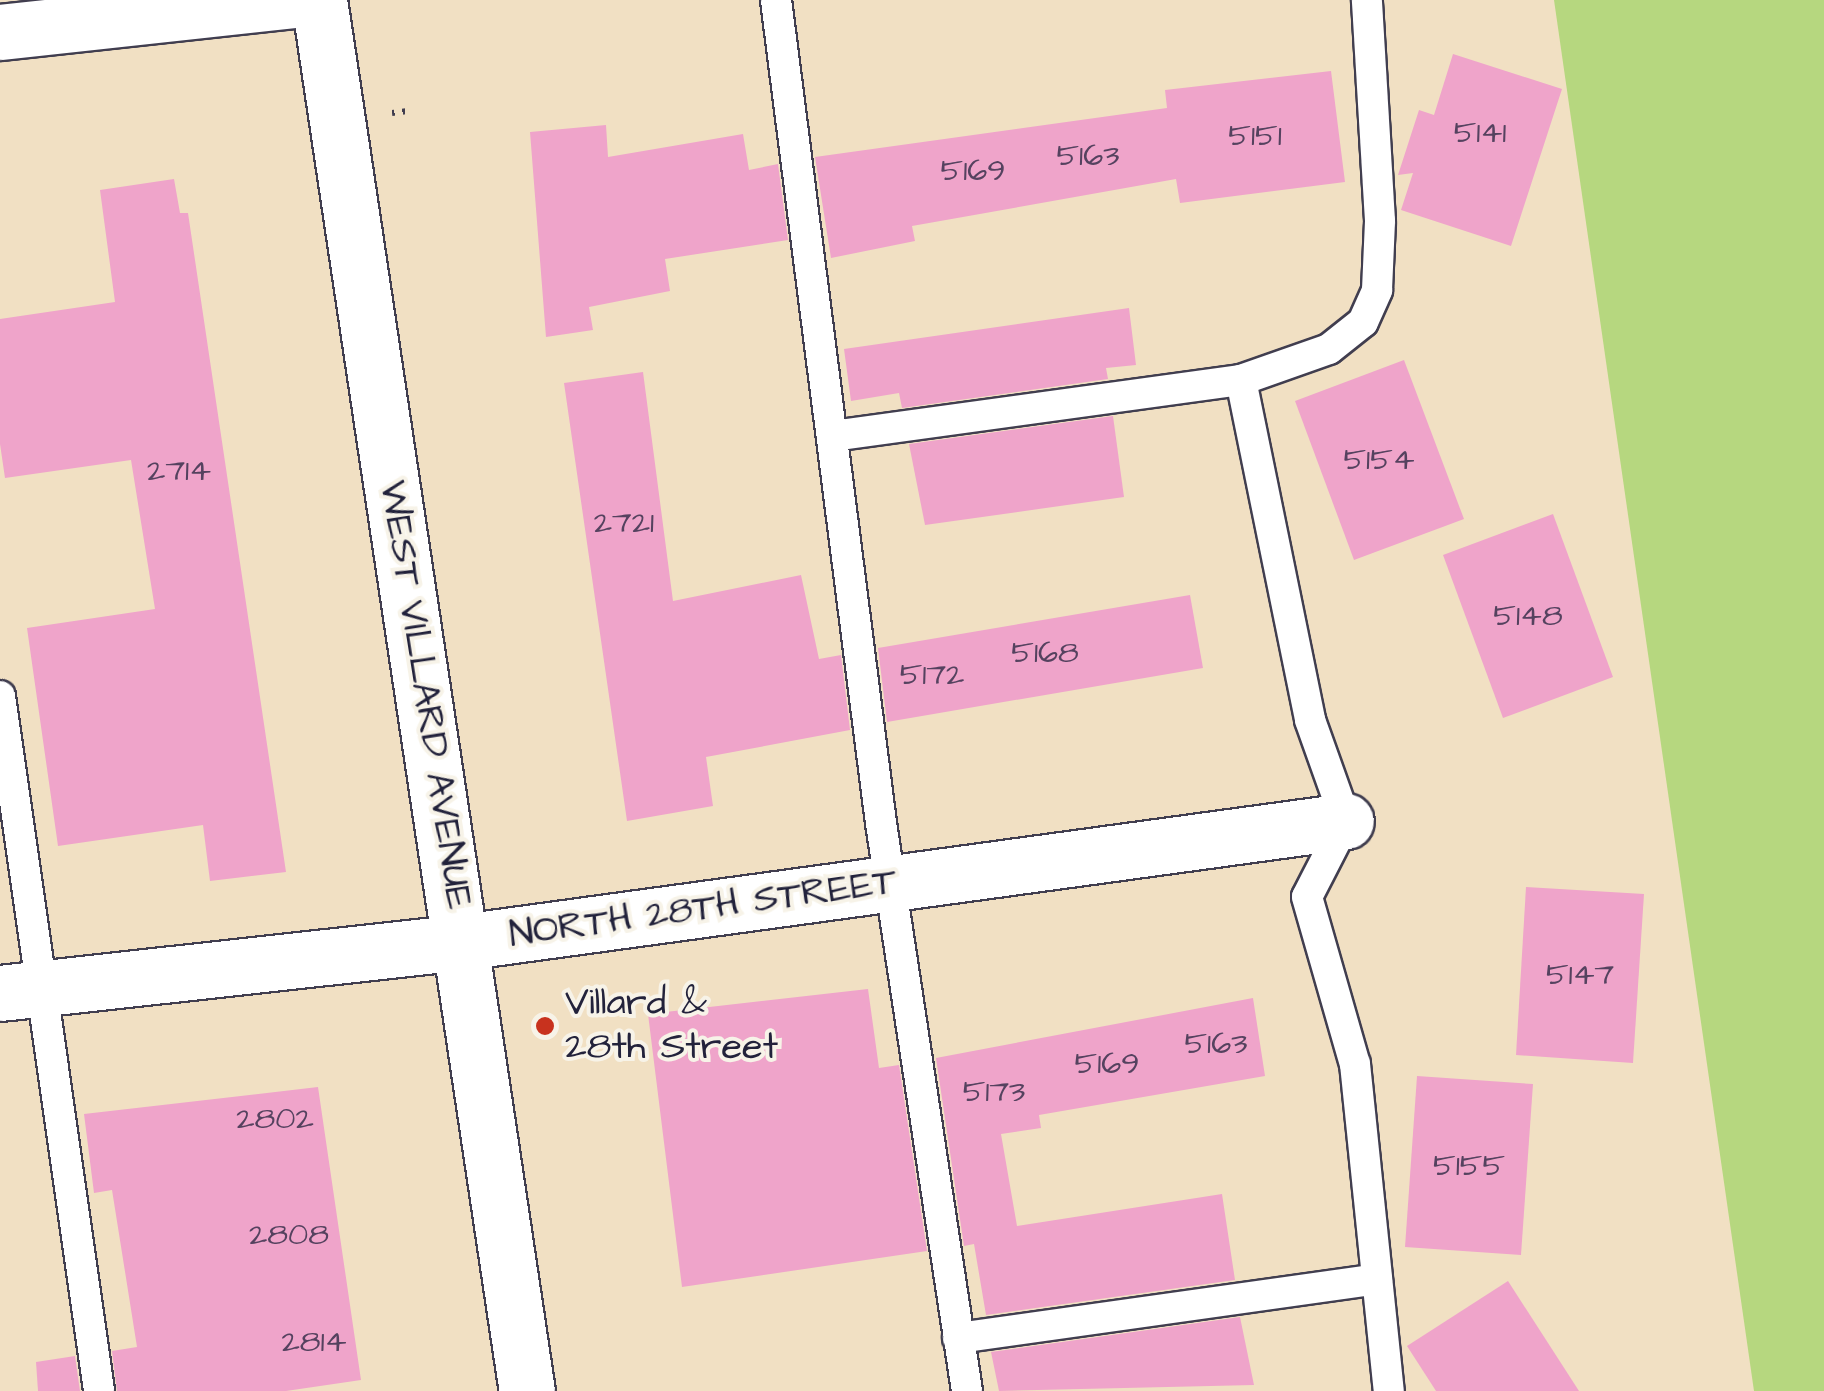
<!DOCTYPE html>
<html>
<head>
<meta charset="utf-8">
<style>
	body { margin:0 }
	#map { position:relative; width:1824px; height:1391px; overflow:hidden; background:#f1e0c3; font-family:"Architects Daughter",sans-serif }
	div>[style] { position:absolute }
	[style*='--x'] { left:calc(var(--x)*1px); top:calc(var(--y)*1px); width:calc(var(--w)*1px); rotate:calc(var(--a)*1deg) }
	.green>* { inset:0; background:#b6d77f }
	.building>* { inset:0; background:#efa4ca }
	.path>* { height:6px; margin-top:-3px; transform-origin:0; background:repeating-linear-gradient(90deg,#413e4f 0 2.5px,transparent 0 10.5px) }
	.roads { filter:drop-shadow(2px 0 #413e4f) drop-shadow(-2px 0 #413e4f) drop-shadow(0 2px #413e4f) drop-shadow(0 -2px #413e4f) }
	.service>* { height:30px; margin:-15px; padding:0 15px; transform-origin:15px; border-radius:15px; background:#fff }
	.minor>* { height:55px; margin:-27.5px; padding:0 27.5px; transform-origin:27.5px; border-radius:27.5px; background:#fff }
	.tertiary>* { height:55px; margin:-27.5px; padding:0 27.5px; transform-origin:27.5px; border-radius:27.5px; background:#fff }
	.dots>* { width:28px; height:28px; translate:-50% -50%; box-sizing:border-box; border:5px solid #f7f3e8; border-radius:50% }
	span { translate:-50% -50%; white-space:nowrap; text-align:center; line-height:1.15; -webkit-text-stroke:8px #f7f3e8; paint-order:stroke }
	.number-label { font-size:32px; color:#55425f }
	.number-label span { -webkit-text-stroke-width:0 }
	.street-label { font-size:38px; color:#22223b }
	.poi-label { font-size:38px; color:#22223b }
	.left { translate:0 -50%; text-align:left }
</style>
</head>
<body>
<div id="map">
	<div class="green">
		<div style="clip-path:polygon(1554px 0,1824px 0,1824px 1391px,1754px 1391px)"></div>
	</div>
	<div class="building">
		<div style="clip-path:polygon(1453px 54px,1562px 89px,1511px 246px,1401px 210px,1413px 173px,1398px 175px,1419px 110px,1434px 115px)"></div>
		<div style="clip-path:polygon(1331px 71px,1345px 182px,1180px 203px,1176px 179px,912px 226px,915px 241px,831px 258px,815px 157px,1167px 108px,1165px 90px)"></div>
		<div style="clip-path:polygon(606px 125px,608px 157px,743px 134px,749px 170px,778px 164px,788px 240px,665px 259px,670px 291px,589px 307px,593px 330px,546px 337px,530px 132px)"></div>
		<div style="clip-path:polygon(174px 179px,180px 213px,188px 213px,286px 872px,210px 881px,203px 825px,58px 846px,27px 628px,155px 609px,131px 460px,5px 478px,0 444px,0 319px,115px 302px,100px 190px)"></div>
		<div style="clip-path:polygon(1129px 308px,1136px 365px,1106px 368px,1108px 379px,902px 408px,899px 393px,851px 401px,844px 349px)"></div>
		<div style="clip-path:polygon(1404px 360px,1464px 519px,1354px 560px,1295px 401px)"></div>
		<div style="clip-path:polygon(643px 372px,673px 601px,801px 575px,819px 659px,841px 655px,850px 730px,706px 757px,713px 806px,627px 821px,564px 383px)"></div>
		<div style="clip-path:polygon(1113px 416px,1124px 497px,925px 525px,909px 444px)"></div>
		<div style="clip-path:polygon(1553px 514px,1613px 677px,1503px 718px,1443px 555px)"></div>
		<div style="clip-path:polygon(1190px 595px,1203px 668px,887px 722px,878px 648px)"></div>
		<div style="clip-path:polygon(1526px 887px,1644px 894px,1633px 1063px,1516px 1055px)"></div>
		<div style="clip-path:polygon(868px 989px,879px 1068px,899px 1065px,927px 1251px,682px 1287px,648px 1014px)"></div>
		<div style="clip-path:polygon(1253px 998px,1265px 1076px,1039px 1115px,1041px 1128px,1001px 1134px,1017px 1226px,1222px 1194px,1235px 1280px,986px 1315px,974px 1244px,964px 1246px,936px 1058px)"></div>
		<div style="clip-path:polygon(1417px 1076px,1533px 1084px,1521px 1255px,1405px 1247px)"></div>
		<div style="clip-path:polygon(318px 1087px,361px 1380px,286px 1391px,117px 1391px,112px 1351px,137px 1347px,112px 1190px,94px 1193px,84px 1114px)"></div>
		<div style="clip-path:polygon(1508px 1281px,1579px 1391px,1436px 1391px,1407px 1346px)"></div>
		<div style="clip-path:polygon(1240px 1317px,1254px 1385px,999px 1391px,991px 1352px)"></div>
		<div style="clip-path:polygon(75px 1356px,80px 1391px,38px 1391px,36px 1362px)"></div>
	</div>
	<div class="path">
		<div style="--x:392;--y:113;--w:16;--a:-7"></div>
	</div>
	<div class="roads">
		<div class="service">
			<div style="--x:776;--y:0;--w:830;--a:82.73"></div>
			<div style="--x:881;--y:823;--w:574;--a:81.39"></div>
			<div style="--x:1241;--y:380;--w:347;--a:78.5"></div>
			<div style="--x:1310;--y:720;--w:107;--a:70.4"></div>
			<div style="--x:1346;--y:821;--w:85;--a:117.2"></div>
			<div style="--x:1307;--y:897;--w:174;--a:74"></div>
			<div style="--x:1355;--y:1064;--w:329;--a:84.1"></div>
			<div style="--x:832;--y:436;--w:413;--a:-7.8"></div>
			<div style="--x:1241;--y:380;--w:93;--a:-19.4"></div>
			<div style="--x:1329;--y:349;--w:43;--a:-38.5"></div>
			<div style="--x:1363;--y:322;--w:35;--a:-66"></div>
			<div style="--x:1377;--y:290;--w:69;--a:-87.5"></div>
			<div style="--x:1380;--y:221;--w:221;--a:-93.4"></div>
			<div style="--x:0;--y:696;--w:702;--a:81.89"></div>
			<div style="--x:958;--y:1338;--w:423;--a:-8"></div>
		</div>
		<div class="minor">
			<div style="--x:0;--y:32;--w:297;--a:-6.2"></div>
			<div style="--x:0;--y:993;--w:465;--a:-6.3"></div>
			<div style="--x:462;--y:942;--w:892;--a:-7.79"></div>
		</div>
		<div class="tertiary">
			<div style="--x:319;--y:0;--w:1406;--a:81.5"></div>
		</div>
	</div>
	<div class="dots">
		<div style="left:545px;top:1026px;background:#c8321e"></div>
	</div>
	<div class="number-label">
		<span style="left:1480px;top:133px">5141</span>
		<span style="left:1255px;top:136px">5151</span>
		<span style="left:1088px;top:156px">5163</span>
		<span style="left:973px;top:171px">5169</span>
		<span style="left:1379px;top:460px">5154</span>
		<span style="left:179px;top:471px">2714</span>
		<span style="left:624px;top:523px">2721</span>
		<span style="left:1528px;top:616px">5148</span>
		<span style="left:1045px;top:653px">5168</span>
		<span style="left:932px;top:675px">5172</span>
		<span style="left:1580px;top:975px">5147</span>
		<span style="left:1216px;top:1044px">5163</span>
		<span style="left:1107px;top:1064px">5169</span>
		<span style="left:994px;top:1092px">5173</span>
		<span style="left:275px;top:1119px">2802</span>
		<span style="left:1469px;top:1166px">5155</span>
		<span style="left:289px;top:1235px">2808</span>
		<span style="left:314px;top:1342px">2814</span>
	</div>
	<div class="street-label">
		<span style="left:425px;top:695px;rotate:81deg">WEST VILLARD AVENUE</span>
		<span style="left:703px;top:909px;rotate:-8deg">NORTH 28TH STREET</span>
	</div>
	<div class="poi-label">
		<span class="left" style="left:565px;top:1026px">Villard &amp;<br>28th Street</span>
	</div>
</div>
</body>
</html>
